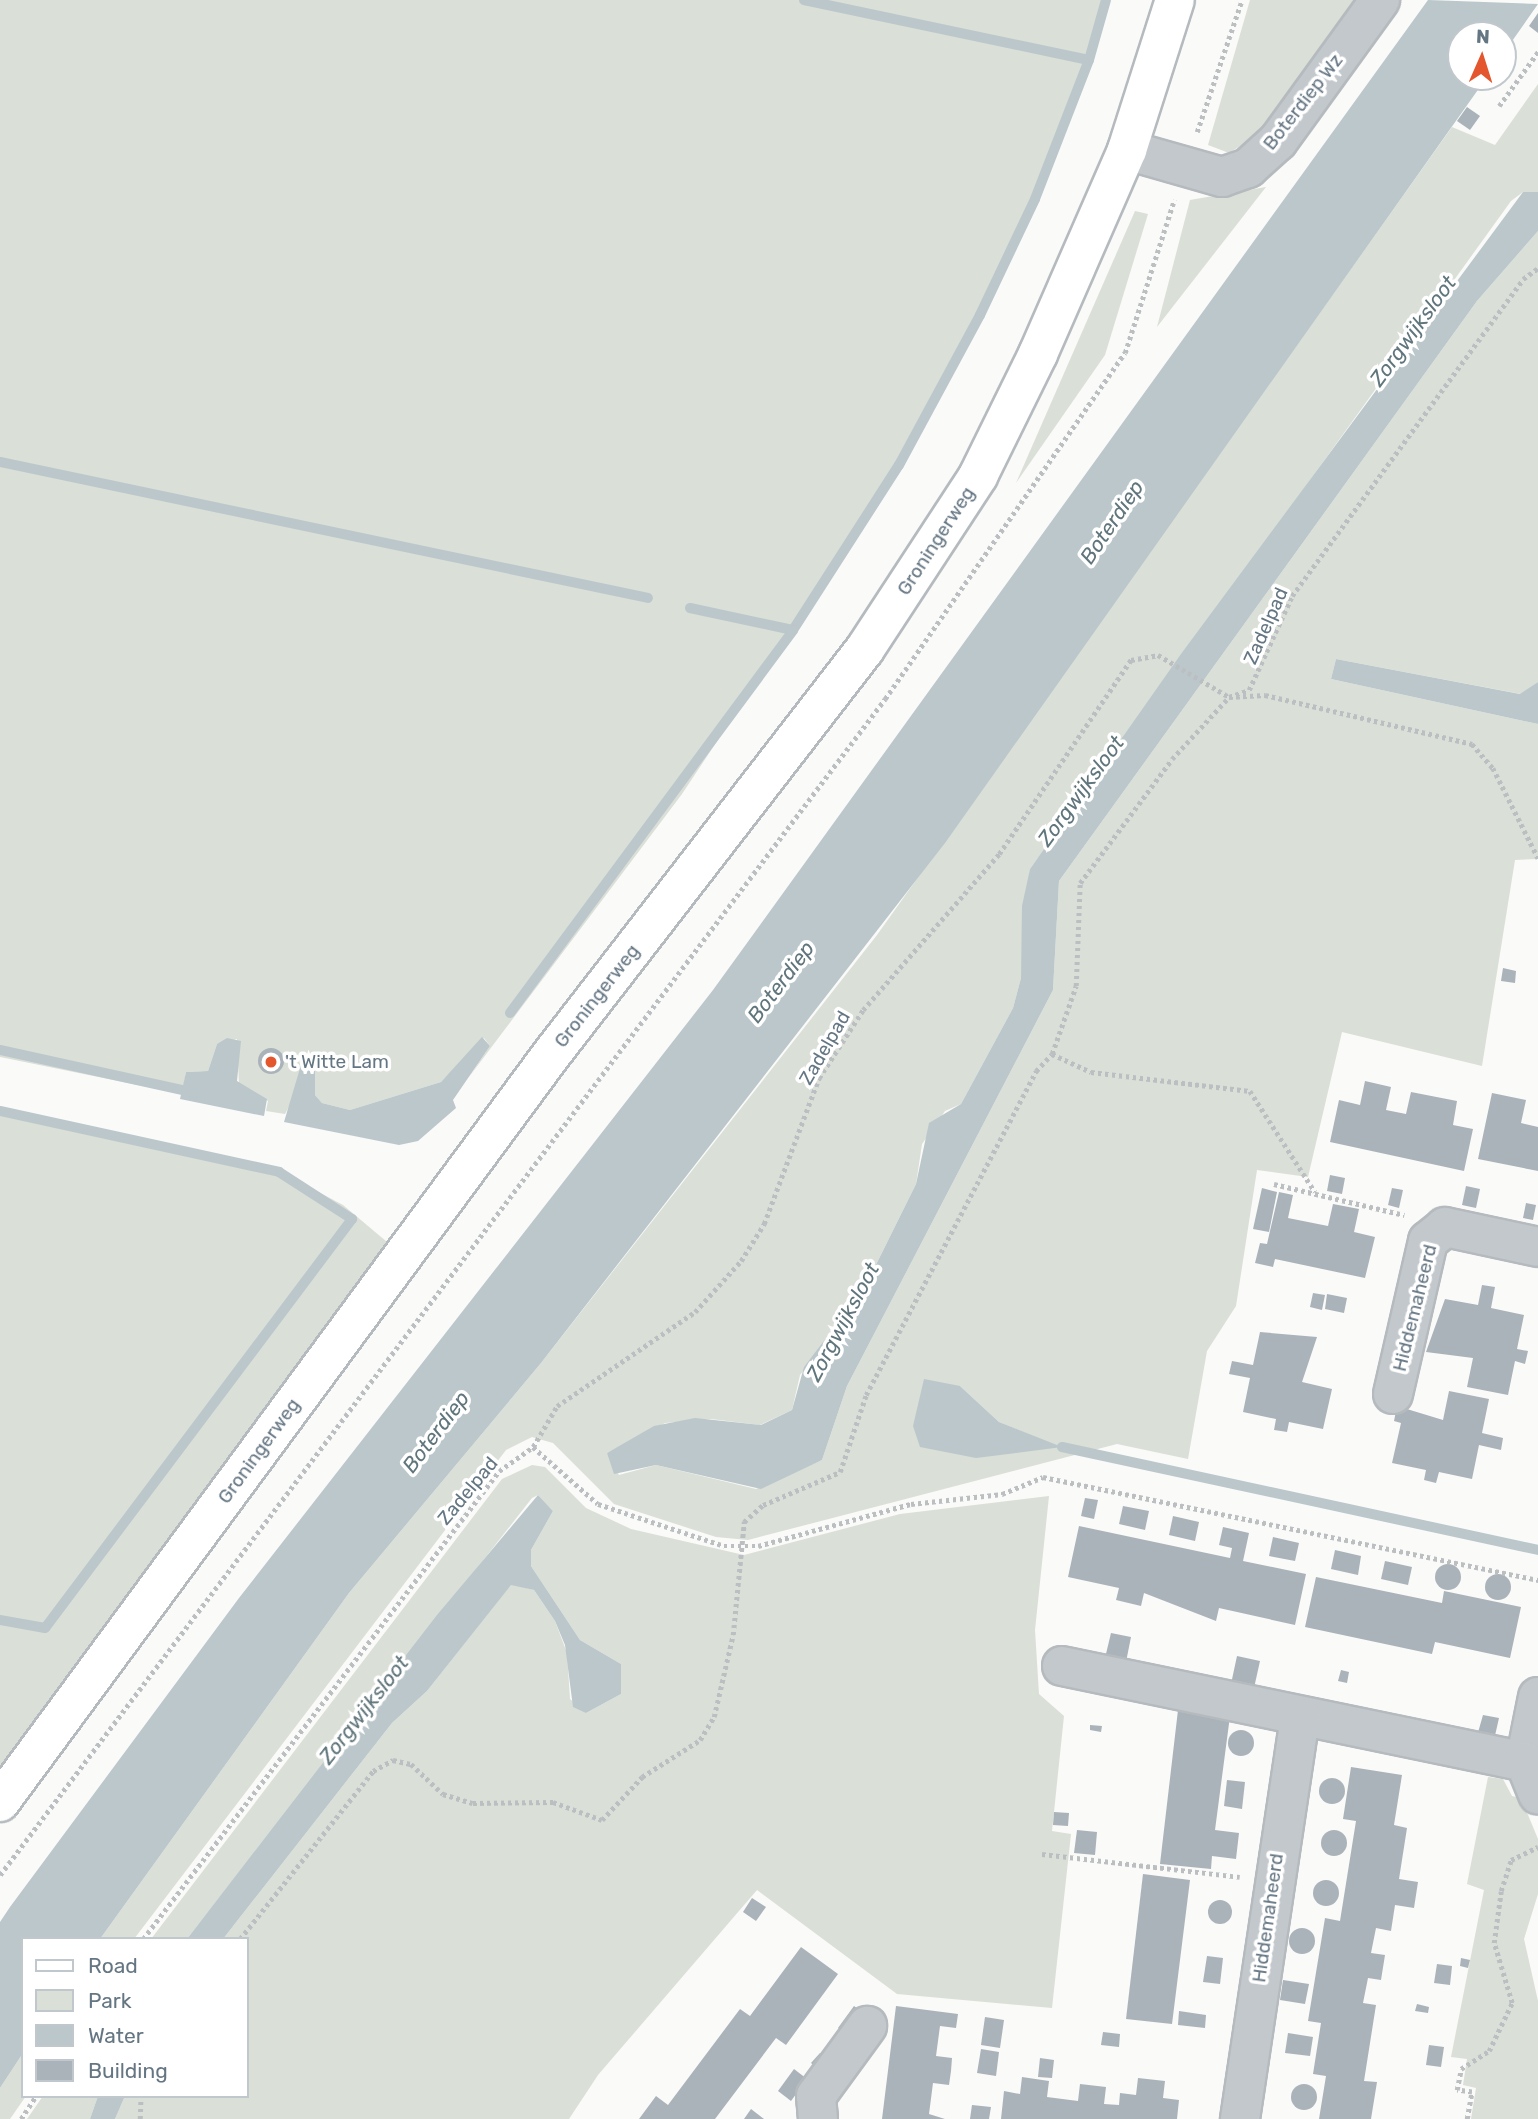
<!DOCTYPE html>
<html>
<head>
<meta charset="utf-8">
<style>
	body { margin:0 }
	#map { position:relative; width:1538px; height:2119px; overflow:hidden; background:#fafaf8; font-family:Rubik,sans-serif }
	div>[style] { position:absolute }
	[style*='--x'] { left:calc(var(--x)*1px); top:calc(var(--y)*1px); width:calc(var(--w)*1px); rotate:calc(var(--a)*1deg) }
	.green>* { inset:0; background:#dadfd7 }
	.water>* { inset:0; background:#bbc7cb }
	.stream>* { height:10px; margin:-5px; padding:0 5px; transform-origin:5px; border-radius:5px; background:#bbc7cb }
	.building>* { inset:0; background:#aab3b9 }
	.round { border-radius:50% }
	.path>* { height:4.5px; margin-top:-2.25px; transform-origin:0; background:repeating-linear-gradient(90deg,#bbbfc2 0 3.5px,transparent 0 7px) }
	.roads { filter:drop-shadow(2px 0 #b5babe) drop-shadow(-2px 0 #b5babe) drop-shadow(0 2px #b5babe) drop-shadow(0 -2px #b5babe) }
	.minor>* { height:38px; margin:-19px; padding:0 19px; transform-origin:19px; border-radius:19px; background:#c3c8cc }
	.major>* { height:38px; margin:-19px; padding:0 19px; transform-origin:19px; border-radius:19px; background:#fff }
	.dots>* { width:19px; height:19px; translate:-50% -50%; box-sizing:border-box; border:4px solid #fff; border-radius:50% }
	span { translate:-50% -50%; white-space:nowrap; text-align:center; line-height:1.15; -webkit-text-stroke:7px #fff; paint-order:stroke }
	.street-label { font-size:19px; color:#657683 }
	.poi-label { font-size:19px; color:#657683 }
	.left { translate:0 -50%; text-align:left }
	.water-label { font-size:21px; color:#60757c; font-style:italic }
	.legend { position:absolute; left:21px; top:1937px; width:228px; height:161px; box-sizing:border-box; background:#fff; border:2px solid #c1c8cd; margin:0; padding:9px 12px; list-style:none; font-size:21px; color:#657683 }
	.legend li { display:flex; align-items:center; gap:14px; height:35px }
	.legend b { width:35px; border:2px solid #c1c8cd }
	.north { position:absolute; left:1447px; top:21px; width:70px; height:70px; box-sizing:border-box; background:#fff; border:2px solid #c1c8cd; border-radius:50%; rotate:3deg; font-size:19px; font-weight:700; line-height:28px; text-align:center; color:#657683 }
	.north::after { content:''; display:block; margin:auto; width:24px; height:32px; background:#e4572e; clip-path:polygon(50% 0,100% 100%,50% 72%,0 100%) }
</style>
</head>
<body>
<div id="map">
	<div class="green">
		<div style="clip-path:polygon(0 0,1107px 0,1025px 223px,862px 523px,682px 794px,469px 1077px,490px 1046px,484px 1038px,441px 1082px,350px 1110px,322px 1103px,315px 1095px,315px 1067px,301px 1065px,298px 1090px,285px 1114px,266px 1111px,268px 1101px,239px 1085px,237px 1039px,217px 1044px,208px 1071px,186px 1072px,182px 1094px,0 1057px)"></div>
		<div style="clip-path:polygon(1250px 0,1355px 0,1266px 130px,1229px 153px,1208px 145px)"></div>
		<div style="clip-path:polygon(evenodd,1538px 84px,1538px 192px,1523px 192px,1511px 201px,1030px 869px,1021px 978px,1013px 1008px,961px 1104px,945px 1111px,922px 1144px,916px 1184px,865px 1287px,800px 1375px,792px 1410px,760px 1425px,711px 1419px,665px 1423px,607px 1453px,619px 1475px,656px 1465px,756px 1489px,822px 1460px,847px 1386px,1053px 990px,1059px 881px,1477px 301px,1538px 231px,1538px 682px,1521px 694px,1336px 659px,1331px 679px,1538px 724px,1538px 859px,1515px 860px,1482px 1066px,1342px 1032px,1308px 1177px,1257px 1170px,1236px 1306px,1207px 1351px,1188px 1459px,1117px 1444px,748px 1540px,716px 1537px,614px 1504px,553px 1443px,532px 1437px,506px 1450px,134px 1939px,100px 1939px,349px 1593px,541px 1363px,877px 935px,1452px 127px,1495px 145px,1538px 84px,960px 1386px,999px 1422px,1060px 1447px,913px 1426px,960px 1386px)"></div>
		<div style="clip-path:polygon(1266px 187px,1157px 327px,1190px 200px)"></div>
		<div style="clip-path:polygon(1135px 211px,1148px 214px,1105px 355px,1016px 483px)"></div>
		<div style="clip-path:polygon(0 1110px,275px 1169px,343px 1205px,393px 1247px,0 1769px)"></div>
		<div style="clip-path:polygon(532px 1465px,545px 1467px,586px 1508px,631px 1529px,744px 1555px,900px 1514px,1049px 1496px,1035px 1630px,1039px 1694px,1064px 1716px,1052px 1831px,1071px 1834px,1052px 2008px,897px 1994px,757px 1890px,598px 2075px,569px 2119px,115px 2119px,125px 2096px,247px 2096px,247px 1939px,223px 1939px,392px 1723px,427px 1691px,511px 1584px,534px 1590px,555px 1621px,567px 1653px,570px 1699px,586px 1713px,621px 1694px,621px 1664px,580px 1640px,531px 1566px,531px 1550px,553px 1511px,538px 1495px,532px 1498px,187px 1939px,151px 1939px,502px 1479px)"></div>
		<div style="clip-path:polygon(1488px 1777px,1503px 1779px,1512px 1796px,1521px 1798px,1538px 1839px,1538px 1894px,1524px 1939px,1538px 2001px,1538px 2119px,1471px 2119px,1476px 2088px,1463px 2085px,1467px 2059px,1451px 2057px,1484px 1890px,1467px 1884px)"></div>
		<div style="clip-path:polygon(23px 2053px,26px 2096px,10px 2119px,0 2119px,0 2088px)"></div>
		<div style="clip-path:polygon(43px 2096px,98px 2096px,90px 2119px,27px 2119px)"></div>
	</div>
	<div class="water">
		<div style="clip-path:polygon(1428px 0,1538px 4px,1503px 54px,1503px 35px,1461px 35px,1461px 77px,1487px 77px,945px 843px,541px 1363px,349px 1593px,100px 1939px,23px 1939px,23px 2053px,0 2088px,0 1922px,10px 1907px,239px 1598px,713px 990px)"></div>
		<div style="clip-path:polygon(1523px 192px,1538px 192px,1538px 231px,1477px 301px,1059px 881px,1053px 990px,847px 1386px,822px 1460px,761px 1489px,656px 1465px,614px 1474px,607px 1453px,654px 1426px,695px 1418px,761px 1425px,792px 1410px,804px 1367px,865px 1287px,916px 1184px,929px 1123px,961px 1104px,1013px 1008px,1021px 978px,1022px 906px,1030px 869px,1181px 654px)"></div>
		<div style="clip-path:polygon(1336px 659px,1520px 694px,1538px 682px,1538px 724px,1331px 679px)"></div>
		<div style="clip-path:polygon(482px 1037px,490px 1046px,453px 1100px,456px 1108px,418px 1141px,399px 1145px,284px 1122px,301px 1065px,315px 1067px,315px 1095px,322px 1103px,350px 1110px,441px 1082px)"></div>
		<div style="clip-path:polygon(227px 1038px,241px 1041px,237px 1081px,267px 1099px,264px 1116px,180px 1099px,186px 1072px,208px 1071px,217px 1044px)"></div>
		<div style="clip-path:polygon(924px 1379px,960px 1386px,999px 1422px,1062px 1447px,976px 1458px,920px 1447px,913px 1426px)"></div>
		<div style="clip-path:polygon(538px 1495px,553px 1511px,531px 1550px,531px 1566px,580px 1640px,621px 1664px,621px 1694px,586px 1713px,573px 1707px,565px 1645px,555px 1621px,534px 1590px,511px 1585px,427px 1691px,392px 1723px,223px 1939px,187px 1939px,437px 1615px)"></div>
		<div style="clip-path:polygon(98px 2096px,125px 2096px,115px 2119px,90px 2119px)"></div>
	</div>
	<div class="stream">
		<div style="--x:804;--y:0;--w:291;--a:11.9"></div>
		<div style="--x:1089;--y:60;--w:62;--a:-74.2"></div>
		<div style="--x:0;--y:462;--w:662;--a:11.85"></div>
		<div style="--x:690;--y:608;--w:105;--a:12.1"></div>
		<div style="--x:793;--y:630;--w:196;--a:-57.3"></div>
		<div style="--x:899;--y:465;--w:170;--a:-61.6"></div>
		<div style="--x:980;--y:315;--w:128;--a:-64.6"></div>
		<div style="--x:1035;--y:199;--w:149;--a:-68.8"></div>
		<div style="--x:510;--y:1013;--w:476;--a:-53.5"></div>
		<div style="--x:0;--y:1050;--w:201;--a:12.4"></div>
		<div style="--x:0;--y:1111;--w:286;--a:12.3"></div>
		<div style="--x:279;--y:1172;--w:87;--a:32.8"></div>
		<div style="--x:352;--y:1219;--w:511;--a:126.89"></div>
		<div style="--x:45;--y:1628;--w:46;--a:-169.9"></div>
		<div style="--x:1062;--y:1447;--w:487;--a:12.2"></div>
	</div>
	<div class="building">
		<div style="clip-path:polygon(1538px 13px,1538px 33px,1529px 26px)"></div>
		<div style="clip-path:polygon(1467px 107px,1480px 116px,1470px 130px,1457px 121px)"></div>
		<div style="clip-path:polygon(1503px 968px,1516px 971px,1515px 983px,1501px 981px)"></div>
		<div class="round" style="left:258px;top:1048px;width:26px;height:26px"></div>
		<div style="clip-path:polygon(1365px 1081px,1391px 1087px,1386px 1110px,1406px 1114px,1411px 1092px,1457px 1101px,1453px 1125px,1473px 1129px,1464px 1171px,1330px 1142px,1339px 1100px,1360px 1105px)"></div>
		<div style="clip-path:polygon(1492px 1093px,1526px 1100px,1521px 1123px,1538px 1127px,1538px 1171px,1478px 1159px)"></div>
		<div style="clip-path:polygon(1330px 1175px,1345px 1178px,1342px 1194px,1327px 1191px)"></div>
		<div style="clip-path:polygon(1466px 1186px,1480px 1189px,1476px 1208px,1462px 1205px)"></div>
		<div style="clip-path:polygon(1262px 1188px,1277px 1192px,1269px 1232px,1253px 1229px)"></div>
		<div style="clip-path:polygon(1392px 1188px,1403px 1190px,1399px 1208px,1388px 1205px)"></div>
		<div style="clip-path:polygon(1279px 1192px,1293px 1195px,1288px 1218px,1328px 1226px,1333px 1204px,1359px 1209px,1354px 1232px,1375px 1237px,1365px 1278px,1275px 1259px,1273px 1267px,1255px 1263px,1260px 1243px,1267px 1244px)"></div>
		<div style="clip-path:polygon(1526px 1203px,1536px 1205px,1533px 1220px,1523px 1218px)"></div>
		<div style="clip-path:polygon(1482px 1285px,1495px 1287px,1491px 1308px,1524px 1315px,1517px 1349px,1528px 1351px,1525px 1364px,1515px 1361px,1508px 1395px,1467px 1387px,1473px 1358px,1426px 1352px,1445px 1299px,1478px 1305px)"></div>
		<div style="clip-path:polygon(1313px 1293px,1325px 1295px,1322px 1310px,1310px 1307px)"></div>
		<div style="clip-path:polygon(1327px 1294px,1347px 1298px,1344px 1313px,1325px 1309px)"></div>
		<div style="clip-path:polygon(1260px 1332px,1317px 1337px,1302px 1382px,1332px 1389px,1323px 1429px,1289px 1422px,1287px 1432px,1281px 1431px,1274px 1430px,1276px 1419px,1243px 1412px,1250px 1378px,1229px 1374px,1232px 1361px,1253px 1365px)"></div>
		<div style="clip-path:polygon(1449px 1391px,1489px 1399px,1482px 1433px,1503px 1438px,1501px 1450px,1479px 1445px,1472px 1479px,1439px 1472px,1436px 1483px,1424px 1480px,1426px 1470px,1392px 1463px,1401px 1423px,1394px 1421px,1397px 1406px,1443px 1420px)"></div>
		<div style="clip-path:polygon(1085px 1498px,1098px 1500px,1094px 1519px,1081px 1516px)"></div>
		<div style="clip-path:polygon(1123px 1506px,1149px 1511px,1145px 1530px,1119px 1524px)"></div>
		<div style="clip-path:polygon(1173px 1516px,1199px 1522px,1195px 1541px,1169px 1535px)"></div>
		<div style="clip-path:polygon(1079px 1526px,1230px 1558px,1232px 1548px,1219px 1545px,1223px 1527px,1249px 1533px,1243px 1561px,1306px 1574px,1295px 1625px,1219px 1608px,1216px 1621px,1144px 1593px,1141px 1606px,1116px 1600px,1119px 1588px,1068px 1577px)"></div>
		<div style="clip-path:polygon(1273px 1537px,1299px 1543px,1295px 1561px,1269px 1556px)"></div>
		<div style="clip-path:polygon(1335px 1550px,1361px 1556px,1358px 1575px,1331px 1569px)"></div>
		<div style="clip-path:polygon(1385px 1561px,1412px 1567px,1408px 1585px,1381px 1579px)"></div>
		<div class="round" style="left:1435px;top:1564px;width:26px;height:26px"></div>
		<div class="round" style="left:1485px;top:1574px;width:26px;height:26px"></div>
		<div style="clip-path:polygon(1316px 1577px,1442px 1603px,1444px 1591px,1521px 1607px,1510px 1658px,1435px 1642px,1432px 1654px,1305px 1627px)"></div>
		<div style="clip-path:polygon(1111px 1633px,1131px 1637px,1126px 1662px,1105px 1658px)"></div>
		<div style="clip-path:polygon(1237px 1656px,1260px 1661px,1254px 1688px,1231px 1684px)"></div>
		<div style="clip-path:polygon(1341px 1670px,1349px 1672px,1347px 1683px,1338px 1681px)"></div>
		<div style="clip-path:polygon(1178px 1710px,1230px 1716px,1215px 1830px,1239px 1833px,1236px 1859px,1212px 1856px,1211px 1869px,1160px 1864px)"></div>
		<div style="clip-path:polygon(1483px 1715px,1499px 1718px,1494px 1740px,1477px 1736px)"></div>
		<div style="clip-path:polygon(1090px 1725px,1102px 1726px,1101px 1732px,1090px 1730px)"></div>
		<div class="round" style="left:1228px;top:1730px;width:26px;height:26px"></div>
		<div style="clip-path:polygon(1351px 1767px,1402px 1775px,1394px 1825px,1407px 1828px,1399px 1879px,1418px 1882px,1414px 1908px,1395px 1905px,1391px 1931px,1376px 1928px,1371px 1953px,1385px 1955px,1381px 1980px,1368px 1978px,1363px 2003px,1376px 2005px,1364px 2081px,1377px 2082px,1371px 2119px,1319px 2119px,1326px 2076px,1313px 2074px,1321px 2023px,1308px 2021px,1325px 1918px,1340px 1921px,1356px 1821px,1343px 1819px)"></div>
		<div class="round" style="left:1319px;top:1778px;width:26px;height:26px"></div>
		<div style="clip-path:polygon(1227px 1780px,1245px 1782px,1242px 1809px,1224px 1806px)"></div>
		<div style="clip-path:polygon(1054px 1812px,1069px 1813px,1068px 1826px,1053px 1825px)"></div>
		<div style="clip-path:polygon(1077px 1830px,1097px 1832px,1095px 1855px,1074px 1853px)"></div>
		<div class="round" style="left:1321px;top:1830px;width:26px;height:26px"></div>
		<div style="clip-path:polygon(1143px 1874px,1190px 1880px,1172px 2024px,1126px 2019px)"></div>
		<div class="round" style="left:1313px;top:1880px;width:26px;height:26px"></div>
		<div style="clip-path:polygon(752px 1898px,766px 1907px,756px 1921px,743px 1912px)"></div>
		<div class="round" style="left:1208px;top:1900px;width:24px;height:24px"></div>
		<div class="round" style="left:1289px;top:1928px;width:26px;height:26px"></div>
		<div style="clip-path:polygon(801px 1947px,838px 1974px,786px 2045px,776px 2038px,715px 2119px,639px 2119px,656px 2096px,668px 2105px,740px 2009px,750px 2016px)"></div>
		<div style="clip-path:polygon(1207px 1956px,1223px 1958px,1220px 1984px,1203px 1982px)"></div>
		<div style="clip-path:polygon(1461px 1958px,1470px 1960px,1468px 1968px,1460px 1966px)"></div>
		<div style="clip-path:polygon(1437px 1964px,1452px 1966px,1450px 1985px,1434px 1983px)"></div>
		<div style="clip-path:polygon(1283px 1980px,1309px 1984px,1305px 2004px,1280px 2000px)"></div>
		<div style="clip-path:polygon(1417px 2004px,1429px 2007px,1428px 2013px,1415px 2011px)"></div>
		<div style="clip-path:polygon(854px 2006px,867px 2016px,851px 2038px,838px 2028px)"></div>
		<div style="clip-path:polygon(896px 2006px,958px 2014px,956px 2028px,940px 2026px,936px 2056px,952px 2058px,951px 2071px,949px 2085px,933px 2083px,929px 2114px,945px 2119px,882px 2119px)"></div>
		<div style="clip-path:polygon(1179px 2011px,1206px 2015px,1205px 2028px,1178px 2025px)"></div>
		<div style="clip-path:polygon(985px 2017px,1004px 2020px,1000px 2048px,981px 2045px)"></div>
		<div style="clip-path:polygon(1103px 2032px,1120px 2034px,1119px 2047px,1101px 2045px)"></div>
		<div style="clip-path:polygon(1288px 2033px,1313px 2037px,1310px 2056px,1285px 2053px)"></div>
		<div style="clip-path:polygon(1429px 2045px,1444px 2047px,1441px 2067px,1426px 2065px)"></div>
		<div style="clip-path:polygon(981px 2049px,999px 2052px,996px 2076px,977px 2073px)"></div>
		<div style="clip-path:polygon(820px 2053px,833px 2062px,825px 2074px,811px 2063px)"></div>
		<div style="clip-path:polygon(1040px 2058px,1054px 2060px,1052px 2078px,1038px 2077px)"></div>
		<div style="clip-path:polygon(794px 2069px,807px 2079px,791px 2101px,778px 2091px)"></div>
		<div style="clip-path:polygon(1022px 2077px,1049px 2081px,1047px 2097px,1078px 2101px,1080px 2084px,1106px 2087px,1104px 2104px,1119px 2105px,1120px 2093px,1136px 2095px,1138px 2078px,1165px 2081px,1163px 2098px,1179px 2100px,1177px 2119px,1001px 2119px,1004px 2091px,1020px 2094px)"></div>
		<div class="round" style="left:1291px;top:2084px;width:26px;height:26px"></div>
		<div style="clip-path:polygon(972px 2105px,991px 2107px,989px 2119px,970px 2119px)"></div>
		<div style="clip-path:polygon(751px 2109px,764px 2119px,744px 2119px)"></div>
	</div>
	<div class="path">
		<div style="--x:1499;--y:106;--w:67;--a:-54.2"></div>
		<div style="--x:1197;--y:132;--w:139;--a:-71.2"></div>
		<div style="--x:1052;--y:1054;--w:43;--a:24.8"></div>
		<div style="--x:1091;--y:1072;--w:160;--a:6.8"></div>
		<div style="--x:1250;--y:1091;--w:120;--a:57.2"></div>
		<div style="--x:1274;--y:1184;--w:134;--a:13.4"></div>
		<div style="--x:533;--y:1447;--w:86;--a:41.2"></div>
		<div style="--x:598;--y:1504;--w:133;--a:18.4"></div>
		<div style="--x:724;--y:1546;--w:34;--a:0"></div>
		<div style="--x:758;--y:1546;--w:159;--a:-15.4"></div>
		<div style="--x:911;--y:1504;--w:92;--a:-6.3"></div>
		<div style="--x:1002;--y:1494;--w:44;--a:-22.5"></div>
		<div style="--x:1043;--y:1477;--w:506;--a:11.75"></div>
		<div style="--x:1042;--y:1854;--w:199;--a:6.6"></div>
		<div style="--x:0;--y:1875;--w:1472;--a:-53.04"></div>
		<div style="--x:885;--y:699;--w:421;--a:-55.3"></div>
		<div style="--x:1125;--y:353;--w:161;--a:-72.2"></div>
		<div style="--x:143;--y:1939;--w:588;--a:-52.74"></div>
		<div style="--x:499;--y:1471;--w:42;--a:-35.2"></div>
		<div style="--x:533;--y:1447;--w:48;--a:-59.7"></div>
		<div style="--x:557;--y:1406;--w:167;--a:-34.3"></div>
		<div style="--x:695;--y:1312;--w:69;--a:-48"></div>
		<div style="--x:741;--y:1261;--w:44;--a:-58.1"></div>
		<div style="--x:764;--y:1224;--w:156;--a:-69.4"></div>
		<div style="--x:819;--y:1078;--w:81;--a:-57.1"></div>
		<div style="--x:863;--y:1010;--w:207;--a:-48.9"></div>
		<div style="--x:999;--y:854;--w:235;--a:-55.8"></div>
		<div style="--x:1131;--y:660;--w:27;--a:-10"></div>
		<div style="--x:1158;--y:655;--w:82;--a:30.6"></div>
		<div style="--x:1229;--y:697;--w:21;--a:-19"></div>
		<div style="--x:1249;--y:690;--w:103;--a:-65.4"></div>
		<div style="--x:1292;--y:596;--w:392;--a:-53.9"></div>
		<div style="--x:1523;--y:279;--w:19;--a:-36"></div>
		<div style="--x:240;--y:1939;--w:214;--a:-51.6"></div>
		<div style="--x:373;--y:1771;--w:23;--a:-29"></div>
		<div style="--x:393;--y:1760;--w:18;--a:13"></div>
		<div style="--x:411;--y:1764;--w:44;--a:43.2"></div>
		<div style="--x:443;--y:1794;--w:31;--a:17"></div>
		<div style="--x:473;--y:1803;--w:80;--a:-0.7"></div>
		<div style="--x:553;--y:1802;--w:52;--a:20.2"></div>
		<div style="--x:602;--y:1820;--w:59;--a:-47.1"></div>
		<div style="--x:642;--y:1777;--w:69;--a:-32.5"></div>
		<div style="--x:700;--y:1740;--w:27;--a:-59"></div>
		<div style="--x:714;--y:1717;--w:84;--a:-77"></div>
		<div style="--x:733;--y:1635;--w:114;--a:-84.4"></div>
		<div style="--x:744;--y:1522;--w:25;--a:-42"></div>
		<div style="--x:763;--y:1505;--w:84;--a:-23.2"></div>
		<div style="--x:840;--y:1472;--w:81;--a:-71.3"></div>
		<div style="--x:866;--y:1395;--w:366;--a:-62.3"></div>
		<div style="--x:1036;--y:1071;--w:23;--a:-47"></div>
		<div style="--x:1052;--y:1054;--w:72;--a:-70.6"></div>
		<div style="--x:1076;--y:986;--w:103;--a:-87.8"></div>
		<div style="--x:1080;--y:883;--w:154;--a:-53.4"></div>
		<div style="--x:1172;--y:759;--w:84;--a:-47.4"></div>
		<div style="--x:1229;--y:697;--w:36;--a:-3"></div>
		<div style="--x:1265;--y:695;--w:213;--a:13.3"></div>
		<div style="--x:1472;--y:744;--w:32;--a:49"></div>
		<div style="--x:1493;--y:768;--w:101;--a:63.4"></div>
		<div style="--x:21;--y:2119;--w:27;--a:-57"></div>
		<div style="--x:140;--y:2119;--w:23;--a:-88"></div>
		<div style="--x:1467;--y:2119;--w:27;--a:-80"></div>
		<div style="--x:1472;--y:2092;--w:15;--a:-172"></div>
		<div style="--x:1457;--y:2090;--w:21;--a:-79"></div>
		<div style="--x:1461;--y:2069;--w:33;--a:-33"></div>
		<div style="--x:1489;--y:2051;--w:53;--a:-64.4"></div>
		<div style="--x:1512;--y:2003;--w:63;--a:-106.7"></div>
		<div style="--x:1494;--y:1943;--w:52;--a:-82.3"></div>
		<div style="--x:1501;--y:1891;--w:33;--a:-72"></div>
		<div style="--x:1511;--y:1860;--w:30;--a:-26"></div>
	</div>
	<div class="roads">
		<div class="minor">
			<div style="--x:1127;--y:150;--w:99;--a:15.9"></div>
			<div style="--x:1222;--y:177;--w:28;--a:-19"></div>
			<div style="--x:1248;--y:168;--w:40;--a:-42"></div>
			<div style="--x:1278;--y:141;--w:174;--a:-54.1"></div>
			<div style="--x:1393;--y:1394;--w:157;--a:-77.1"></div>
			<div style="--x:1428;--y:1241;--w:22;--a:-39"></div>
			<div style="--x:1445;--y:1227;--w:95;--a:12.1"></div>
			<div style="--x:1062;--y:1666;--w:473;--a:11.7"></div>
			<div style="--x:1538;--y:1697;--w:66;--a:101.3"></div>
			<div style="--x:1525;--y:1762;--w:35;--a:68"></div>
			<div style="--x:818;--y:2119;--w:23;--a:-95"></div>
			<div style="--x:816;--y:2096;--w:87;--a:-53.9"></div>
			<div style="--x:1240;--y:2119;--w:406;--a:-81.5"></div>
		</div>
		<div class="major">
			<div style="--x:0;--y:1802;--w:928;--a:-53.59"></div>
			<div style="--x:551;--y:1055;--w:513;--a:-52.28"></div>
			<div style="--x:865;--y:649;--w:207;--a:-56.8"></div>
			<div style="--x:978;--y:476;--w:136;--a:-63.8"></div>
			<div style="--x:1038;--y:354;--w:223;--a:-66.4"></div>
			<div style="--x:1127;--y:150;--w:157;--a:-72.3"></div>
		</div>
	</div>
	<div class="dots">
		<div style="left:271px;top:1062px;background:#e4572e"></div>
	</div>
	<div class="street-label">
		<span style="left:1303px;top:102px;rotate:-52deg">Boterdiep Wz</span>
		<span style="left:936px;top:541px;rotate:-57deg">Groningerweg</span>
		<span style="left:1266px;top:626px;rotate:-66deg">Zadelpad</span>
		<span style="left:597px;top:996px;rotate:-52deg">Groningerweg</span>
		<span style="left:825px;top:1048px;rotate:-60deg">Zadelpad</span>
		<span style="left:1415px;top:1308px;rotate:-76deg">Hiddemaheerd</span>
		<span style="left:259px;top:1451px;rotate:-54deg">Groningerweg</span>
		<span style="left:468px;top:1491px;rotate:-50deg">Zadelpad</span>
		<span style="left:1268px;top:1918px;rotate:-82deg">Hiddemaheerd</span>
	</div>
	<div class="poi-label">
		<span class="left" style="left:285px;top:1062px">'t Witte Lam</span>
	</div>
	<div class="water-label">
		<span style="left:1413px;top:331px;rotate:-54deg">Zorgwijksloot</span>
		<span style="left:1112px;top:522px;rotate:-56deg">Boterdiep</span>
		<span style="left:1081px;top:791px;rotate:-54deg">Zorgwijksloot</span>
		<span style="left:781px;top:982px;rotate:-53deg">Boterdiep</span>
		<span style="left:843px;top:1322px;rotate:-62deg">Zorgwijksloot</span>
		<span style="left:436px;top:1432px;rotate:-53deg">Boterdiep</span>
		<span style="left:364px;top:1710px;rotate:-52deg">Zorgwijksloot</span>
	</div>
	<ul class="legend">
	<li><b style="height:9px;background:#fff"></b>Road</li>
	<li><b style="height:19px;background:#dadfd7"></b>Park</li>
	<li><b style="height:19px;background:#bbc7cb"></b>Water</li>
	<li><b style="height:19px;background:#aab3b9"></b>Building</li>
	</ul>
	<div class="north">N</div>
</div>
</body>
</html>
